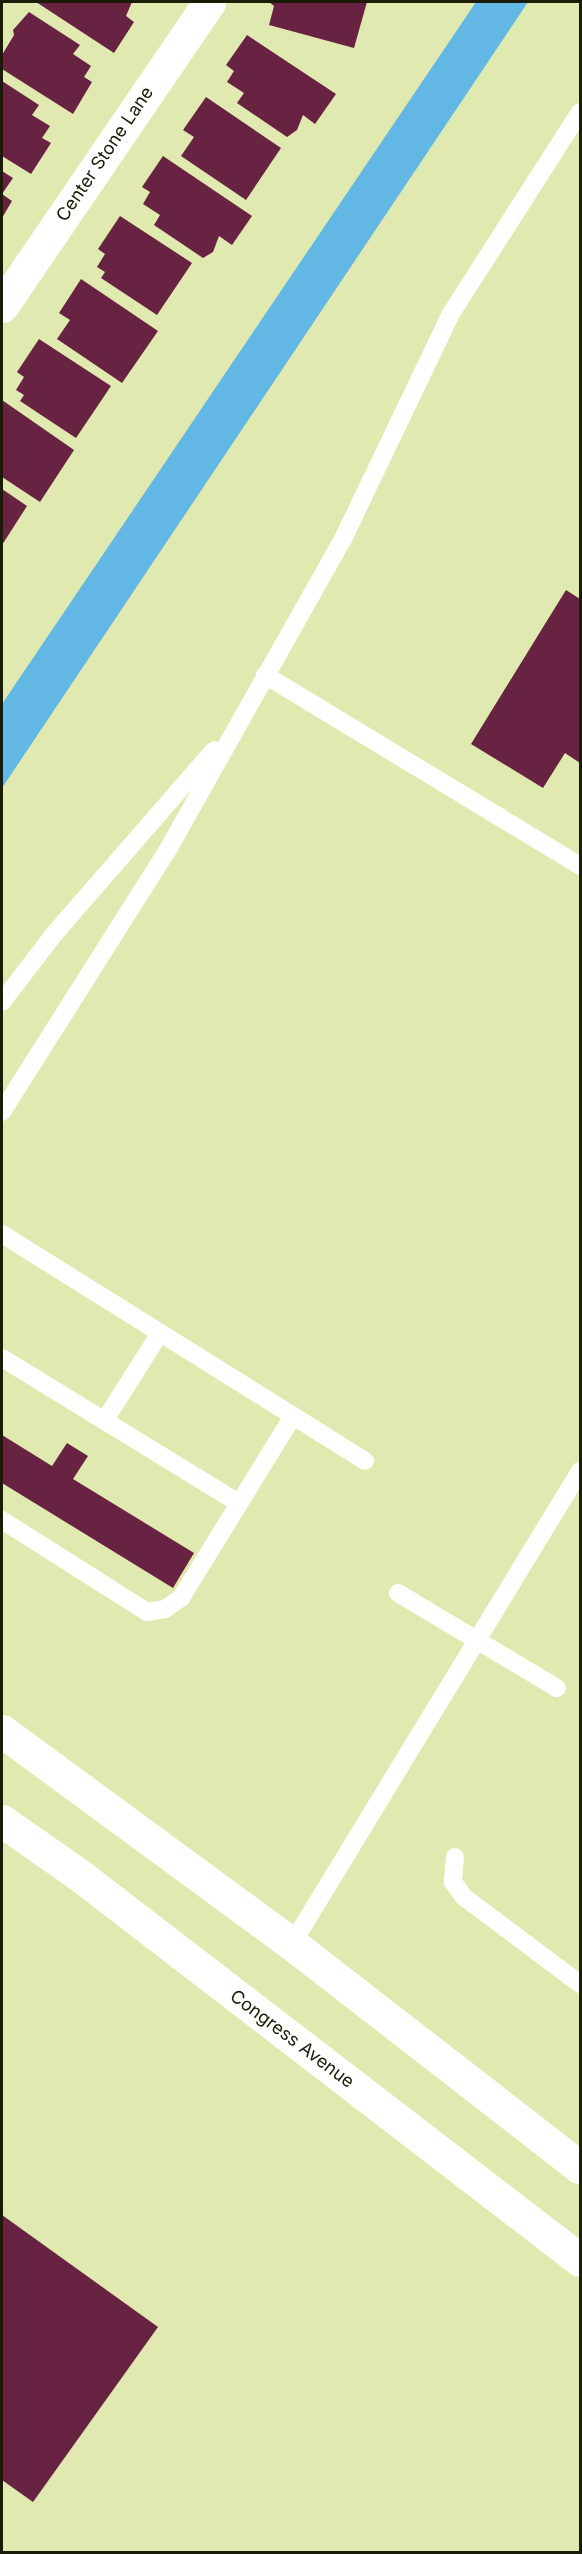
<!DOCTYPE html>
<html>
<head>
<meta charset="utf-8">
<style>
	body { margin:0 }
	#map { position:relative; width:582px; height:2554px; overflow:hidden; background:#e0e9af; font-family:Inter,sans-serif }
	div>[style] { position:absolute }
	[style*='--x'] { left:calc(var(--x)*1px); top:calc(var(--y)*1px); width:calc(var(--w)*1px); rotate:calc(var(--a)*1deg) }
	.water>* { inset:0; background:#62b7e5 }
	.building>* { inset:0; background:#682242 }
	.lane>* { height:18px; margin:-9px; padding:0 9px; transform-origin:9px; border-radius:9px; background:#fff }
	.street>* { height:33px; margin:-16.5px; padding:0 16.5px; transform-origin:16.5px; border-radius:16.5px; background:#fff }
	.secondary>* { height:33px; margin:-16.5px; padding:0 16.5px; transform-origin:16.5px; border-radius:16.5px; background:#fff }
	span { translate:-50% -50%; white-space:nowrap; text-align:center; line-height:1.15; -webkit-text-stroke:6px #fff; paint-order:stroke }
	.street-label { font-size:18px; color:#1a1c07 }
	.frame { position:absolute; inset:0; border:3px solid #1a1c07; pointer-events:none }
</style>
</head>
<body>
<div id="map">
	<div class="water">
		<div style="clip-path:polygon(476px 2px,528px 2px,2px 788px,2px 704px)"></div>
	</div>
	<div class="building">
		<div style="clip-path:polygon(36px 2px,132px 2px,126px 16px,134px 22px,114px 53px)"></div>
		<div style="clip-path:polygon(269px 2px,367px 2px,354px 48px,269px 25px,274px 6px)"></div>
		<div style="clip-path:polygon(29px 12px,80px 45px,73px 54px,91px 66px,84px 77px,92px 82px,73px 114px,2px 69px,2px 55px,14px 35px,13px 30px)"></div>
		<div style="clip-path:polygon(247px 35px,336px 94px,315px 124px,303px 115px,297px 130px,287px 137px,237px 103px,244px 93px,227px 82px,234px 71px,226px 65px)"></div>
		<div style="clip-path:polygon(2px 81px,39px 105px,32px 115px,50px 126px,42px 138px,51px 143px,31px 174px,2px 156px)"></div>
		<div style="clip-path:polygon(206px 97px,281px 148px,246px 200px,181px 156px,194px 137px,183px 130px)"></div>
		<div style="clip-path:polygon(163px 156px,252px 216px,232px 245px,219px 236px,213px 252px,203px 258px,154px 225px,160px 215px,143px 204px,150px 192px,142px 187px)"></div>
		<div style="clip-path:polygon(2px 171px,13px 178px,2px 194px,12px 201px,2px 218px)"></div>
		<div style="clip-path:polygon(120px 216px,192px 263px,157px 315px,101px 278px,105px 272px,97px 267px,105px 254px,98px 249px)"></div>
		<div style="clip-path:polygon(81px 279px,158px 331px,122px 383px,57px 339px,70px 320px,59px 313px)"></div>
		<div style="clip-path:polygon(39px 339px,111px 386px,76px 438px,20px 401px,24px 395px,16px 390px,24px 377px,17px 372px)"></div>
		<div style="clip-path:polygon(2px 400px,74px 450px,40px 502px,2px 477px)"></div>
		<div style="clip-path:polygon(2px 489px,27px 506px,2px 545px)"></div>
		<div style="clip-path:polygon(566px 590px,580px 599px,580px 763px,565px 753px,543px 788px,471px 744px)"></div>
		<div style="clip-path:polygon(2px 1435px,52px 1466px,67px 1443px,88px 1456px,73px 1479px,194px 1553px,173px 1588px,2px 1483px)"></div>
		<div style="clip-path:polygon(2px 2215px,158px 2327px,33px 2502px,2px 2480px)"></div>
	</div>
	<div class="lane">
		<div style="--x:265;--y:675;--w:368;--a:31.2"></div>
		<div style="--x:2;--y:1002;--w:87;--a:-52.5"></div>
		<div style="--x:55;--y:933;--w:242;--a:-49"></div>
		<div style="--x:2;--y:1112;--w:307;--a:-57.7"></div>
		<div style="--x:166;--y:853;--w:360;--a:-60.6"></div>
		<div style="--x:343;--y:539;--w:252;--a:-64.4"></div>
		<div style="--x:452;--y:312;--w:237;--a:-57.4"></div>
		<div style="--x:2;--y:1234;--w:428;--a:32"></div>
		<div style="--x:2;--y:1358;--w:278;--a:31.5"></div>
		<div style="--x:105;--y:1420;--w:103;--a:-57.7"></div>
		<div style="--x:2;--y:1520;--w:172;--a:32.4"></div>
		<div style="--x:147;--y:1612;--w:18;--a:-9"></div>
		<div style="--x:165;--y:1609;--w:19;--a:-35"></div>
		<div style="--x:181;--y:1598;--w:214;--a:-58.4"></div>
		<div style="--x:398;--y:1593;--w:185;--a:30.9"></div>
		<div style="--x:455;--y:1857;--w:25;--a:95"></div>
		<div style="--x:453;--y:1882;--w:19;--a:54"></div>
		<div style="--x:464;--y:1897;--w:145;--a:36.9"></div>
		<div style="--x:292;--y:1944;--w:554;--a:-58.66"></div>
	</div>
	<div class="street">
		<div style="--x:2;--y:306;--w:368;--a:-55.7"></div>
	</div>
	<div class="secondary">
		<div style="--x:2;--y:1731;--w:360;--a:36.3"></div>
		<div style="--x:292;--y:1944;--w:364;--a:37.8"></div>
		<div style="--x:2;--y:1821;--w:93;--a:34.9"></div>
		<div style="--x:78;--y:1874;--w:633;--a:37.56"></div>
	</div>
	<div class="street-label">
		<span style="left:105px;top:154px;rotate:-56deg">Center Stone Lane</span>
		<span style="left:292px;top:2039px;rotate:37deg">Congress Avenue</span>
	</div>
	<div class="frame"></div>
</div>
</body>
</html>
